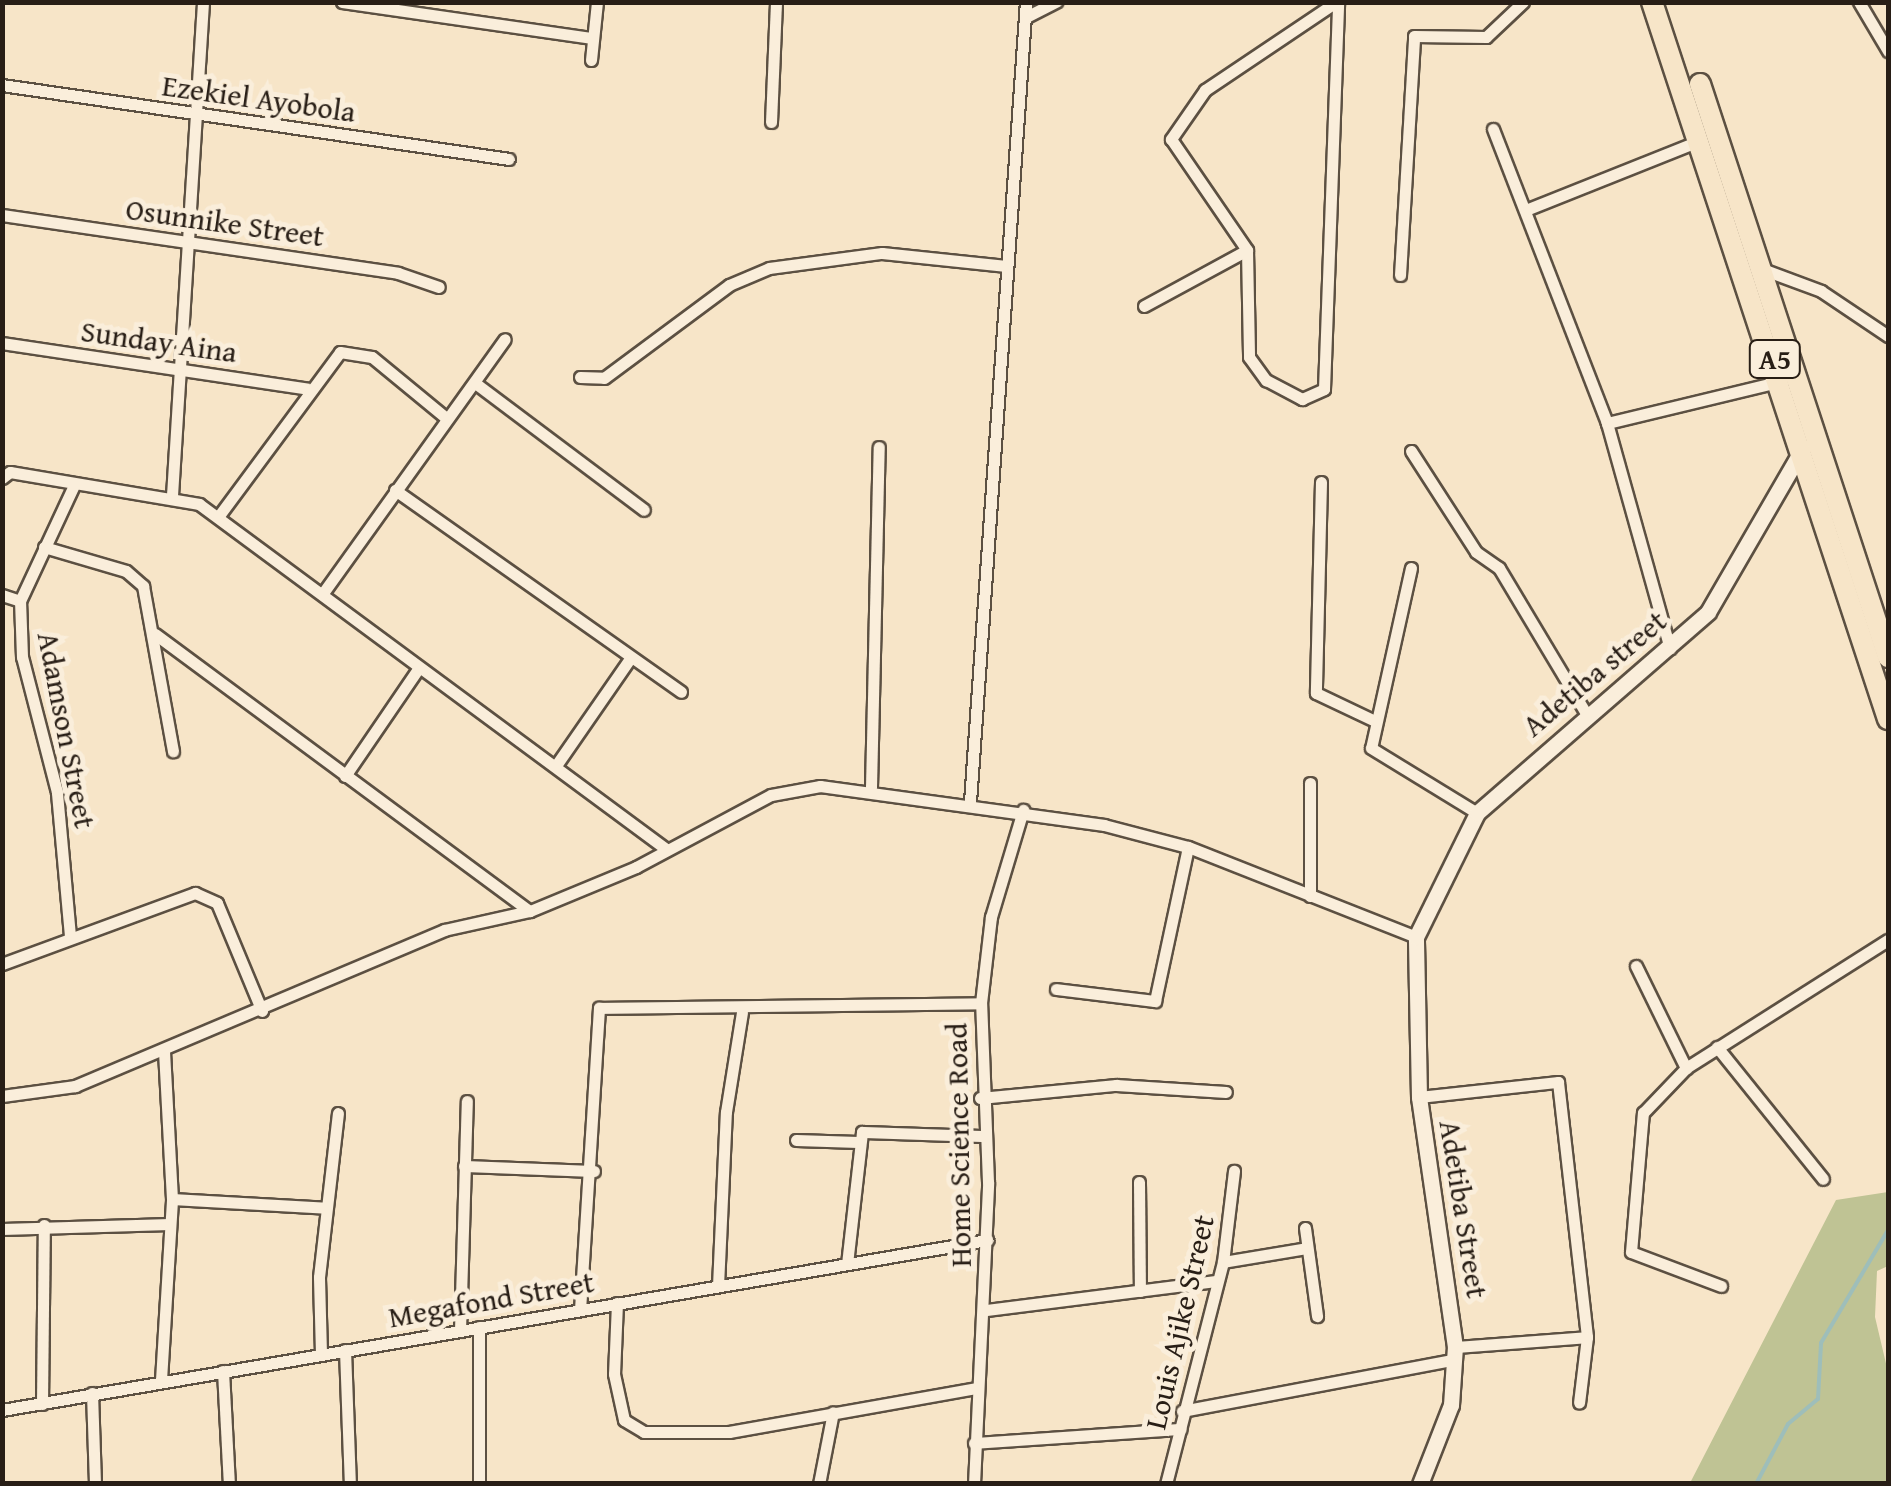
<!DOCTYPE html>
<html>
<head>
<meta charset="utf-8">
<style>
	body { margin:0 }
	#map { position:relative; width:1891px; height:1486px; overflow:hidden; background:#f7e5c8; font-family:"Gentium Book Plus",serif }
	div>[style] { position:absolute }
	[style*='--x'] { left:calc(var(--x)*1px); top:calc(var(--y)*1px); width:calc(var(--w)*1px); rotate:calc(var(--a)*1deg) }
	.green>* { inset:0; background:#bfc394 }
	.stream>* { height:4px; margin:-2px; padding:0 2px; transform-origin:2px; border-radius:2px; background:#9ebeba }
	.roads { filter:drop-shadow(2px 0 #5c5042) drop-shadow(-2px 0 #5c5042) drop-shadow(0 2px #5c5042) drop-shadow(0 -2px #5c5042) }
	.street>* { height:11px; margin:-5.5px; padding:0 5.5px; transform-origin:5.5px; border-radius:5.5px; background:#faeedb }
	.secondary>* { height:15px; margin:-7.5px; padding:0 7.5px; transform-origin:7.5px; border-radius:7.5px; background:#faeedb }
	.highway>* { height:20px; margin:-10px; padding:0 10px; transform-origin:10px; border-radius:10px; background:#f7e5c8 }
	span { translate:-50% -50%; white-space:nowrap; text-align:center; line-height:1.15; -webkit-text-stroke:10px #faeedb; paint-order:stroke }
	.shield-label span { padding:2px 8px; background:#faeedb; border:2px solid; border-radius:8px; -webkit-text-stroke-width:0 }
	.shield-label { font-size:28px; color:#281e16; font-weight:700 }
	.street-label { font-size:30px; color:#281e16 }
	.frame { position:absolute; inset:0; border:5px solid #281e16; pointer-events:none }
</style>
</head>
<body>
<div id="map">
	<div class="green">
		<div style="clip-path:polygon(1888px 1192px,1888px 1266px,1877px 1271px,1875px 1317px,1888px 1372px,1888px 1483px,1690px 1483px,1836px 1200px)"></div>
	</div>
	<div class="stream">
		<div style="--x:1756;--y:1484;--w:68;--a:-61.9"></div>
		<div style="--x:1788;--y:1424;--w:39;--a:-40"></div>
		<div style="--x:1818;--y:1399;--w:56;--a:-86.9"></div>
		<div style="--x:1821;--y:1343;--w:131;--a:-59.3"></div>
	</div>
	<div class="roads">
		<div class="street">
			<div style="--x:342;--y:2;--w:253;--a:8.2"></div>
			<div style="--x:1336;--y:2;--w:158;--a:146.1"></div>
			<div style="--x:1205;--y:90;--w:60;--a:124.8"></div>
			<div style="--x:1171;--y:139;--w:135;--a:55.6"></div>
			<div style="--x:1247;--y:250;--w:107;--a:88.9"></div>
			<div style="--x:1249;--y:357;--w:29;--a:54"></div>
			<div style="--x:1266;--y:380;--w:41;--a:27.8"></div>
			<div style="--x:1302;--y:399;--w:24;--a:-24"></div>
			<div style="--x:1324;--y:389;--w:387;--a:-87.9"></div>
			<div style="--x:1859;--y:2;--w:57;--a:59.4"></div>
			<div style="--x:1026;--y:17;--w:34;--a:-27"></div>
			<div style="--x:591;--y:60;--w:58;--a:-84.1"></div>
			<div style="--x:2;--y:85;--w:512;--a:8.3"></div>
			<div style="--x:771;--y:122;--w:120;--a:-87.6"></div>
			<div style="--x:1493;--y:129;--w:315;--a:68.8"></div>
			<div style="--x:1607;--y:423;--w:234;--a:74.4"></div>
			<div style="--x:1528;--y:209;--w:186;--a:-21.7"></div>
			<div style="--x:2;--y:215;--w:400;--a:8.3"></div>
			<div style="--x:398;--y:273;--w:43;--a:18.9"></div>
			<div style="--x:1762;--y:269;--w:63;--a:20.4"></div>
			<div style="--x:1821;--y:291;--w:81;--a:33.9"></div>
			<div style="--x:1400;--y:275;--w:239;--a:-86.6"></div>
			<div style="--x:1414;--y:36;--w:72;--a:0.8"></div>
			<div style="--x:1486;--y:37;--w:51;--a:-43.4"></div>
			<div style="--x:1144;--y:306;--w:117;--a:-28.5"></div>
			<div style="--x:2;--y:343;--w:309;--a:8.5"></div>
			<div style="--x:580;--y:377;--w:24;--a:2"></div>
			<div style="--x:604;--y:378;--w:156;--a:-36.6"></div>
			<div style="--x:729;--y:285;--w:43;--a:-23"></div>
			<div style="--x:769;--y:268;--w:114;--a:-7.6"></div>
			<div style="--x:882;--y:253;--w:125;--a:6"></div>
			<div style="--x:475;--y:383;--w:211;--a:36.9"></div>
			<div style="--x:1607;--y:423;--w:180;--a:-13.5"></div>
			<div style="--x:1411;--y:451;--w:120;--a:57.2"></div>
			<div style="--x:1476;--y:552;--w:28;--a:35"></div>
			<div style="--x:1499;--y:568;--w:174;--a:59.1"></div>
			<div style="--x:2;--y:478;--w:10;--a:-37"></div>
			<div style="--x:10;--y:472;--w:192;--a:9.6"></div>
			<div style="--x:199;--y:504;--w:581;--a:36.46"></div>
			<div style="--x:1321;--y:482;--w:211;--a:91.4"></div>
			<div style="--x:1316;--y:693;--w:65;--a:25.4"></div>
			<div style="--x:395;--y:490;--w:350;--a:35.2"></div>
			<div style="--x:172;--y:495;--w:494;--a:-86.4"></div>
			<div style="--x:218;--y:517;--w:205;--a:-53.5"></div>
			<div style="--x:340;--y:352;--w:32;--a:9"></div>
			<div style="--x:372;--y:357;--w:94;--a:39.4"></div>
			<div style="--x:44;--y:547;--w:85;--a:16.3"></div>
			<div style="--x:126;--y:571;--w:23;--a:41"></div>
			<div style="--x:143;--y:586;--w:168;--a:79.7"></div>
			<div style="--x:1411;--y:568;--w:184;--a:102.5"></div>
			<div style="--x:1371;--y:748;--w:124;--a:31.5"></div>
			<div style="--x:323;--y:593;--w:312;--a:-54.4"></div>
			<div style="--x:2;--y:595;--w:19;--a:18"></div>
			<div style="--x:155;--y:634;--w:466;--a:36.5"></div>
			<div style="--x:557;--y:764;--w:126;--a:-55.3"></div>
			<div style="--x:345;--y:776;--w:130;--a:-55.7"></div>
			<div style="--x:1310;--y:783;--w:113;--a:90"></div>
			<div style="--x:871;--y:787;--w:340;--a:-88.7"></div>
			<div style="--x:970;--y:802;--w:802;--a:-86"></div>
			<div style="--x:70;--y:936;--w:145;--a:-95.2"></div>
			<div style="--x:57;--y:792;--w:139;--a:-104.5"></div>
			<div style="--x:22;--y:657;--w:56;--a:-92"></div>
			<div style="--x:20;--y:601;--w:128;--a:-65"></div>
			<div style="--x:2;--y:964;--w:206;--a:-20.2"></div>
			<div style="--x:195;--y:893;--w:24;--a:24"></div>
			<div style="--x:217;--y:903;--w:117;--a:67.4"></div>
			<div style="--x:1636;--y:966;--w:114;--a:63.9"></div>
			<div style="--x:1056;--y:989;--w:100;--a:6.9"></div>
			<div style="--x:1155;--y:1001;--w:157;--a:-77.9"></div>
			<div style="--x:1717;--y:1047;--w:169;--a:51.2"></div>
			<div style="--x:2;--y:1096;--w:74;--a:-7.8"></div>
			<div style="--x:75;--y:1086;--w:401;--a:-22.9"></div>
			<div style="--x:444;--y:930;--w:88;--a:-12.5"></div>
			<div style="--x:530;--y:911;--w:115;--a:-22.5"></div>
			<div style="--x:636;--y:867;--w:153;--a:-28.1"></div>
			<div style="--x:771;--y:795;--w:50;--a:-10.4"></div>
			<div style="--x:820;--y:786;--w:287;--a:7.8"></div>
			<div style="--x:1104;--y:825;--w:87;--a:14.7"></div>
			<div style="--x:1188;--y:847;--w:245;--a:21.5"></div>
			<div style="--x:1419;--y:1097;--w:140;--a:-6.2"></div>
			<div style="--x:1558;--y:1082;--w:257;--a:83.5"></div>
			<div style="--x:1587;--y:1337;--w:66;--a:96.9"></div>
			<div style="--x:980;--y:1098;--w:137;--a:-5.5"></div>
			<div style="--x:1116;--y:1085;--w:110;--a:3.6"></div>
			<div style="--x:796;--y:1140;--w:62;--a:1.8"></div>
			<div style="--x:464;--y:1166;--w:130;--a:2.2"></div>
			<div style="--x:1139;--y:1182;--w:109;--a:89.5"></div>
			<div style="--x:172;--y:1199;--w:154;--a:3.3"></div>
			<div style="--x:1305;--y:1228;--w:89;--a:82.2"></div>
			<div style="--x:2;--y:1229;--w:168;--a:-1.7"></div>
			<div style="--x:1223;--y:1262;--w:85;--a:-9.5"></div>
			<div style="--x:847;--y:1264;--w:133;--a:-83.5"></div>
			<div style="--x:862;--y:1132;--w:121;--a:1.9"></div>
			<div style="--x:718;--y:1286;--w:174;--a:-87.4"></div>
			<div style="--x:726;--y:1112;--w:101;--a:-80.9"></div>
			<div style="--x:1721;--y:1286;--w:96;--a:-159.3"></div>
			<div style="--x:1631;--y:1252;--w:140;--a:-85.1"></div>
			<div style="--x:1643;--y:1113;--w:62;--a:-46.3"></div>
			<div style="--x:1686;--y:1068;--w:239;--a:-32.4"></div>
			<div style="--x:617;--y:1303;--w:71;--a:92.4"></div>
			<div style="--x:614;--y:1374;--w:47;--a:77.7"></div>
			<div style="--x:624;--y:1420;--w:23;--a:31"></div>
			<div style="--x:644;--y:1432;--w:85;--a:0"></div>
			<div style="--x:729;--y:1432;--w:252;--a:-10.1"></div>
			<div style="--x:580;--y:1310;--w:303;--a:-86.4"></div>
			<div style="--x:599;--y:1008;--w:382;--a:-0.7"></div>
			<div style="--x:986;--y:1310;--w:232;--a:-7.2"></div>
			<div style="--x:460;--y:1331;--w:230;--a:-88.3"></div>
			<div style="--x:1455;--y:1347;--w:132;--a:-4.3"></div>
			<div style="--x:345;--y:1350;--w:134;--a:87.9"></div>
			<div style="--x:321;--y:1354;--w:77;--a:-91.5"></div>
			<div style="--x:319;--y:1277;--w:165;--a:-83.4"></div>
			<div style="--x:223;--y:1371;--w:113;--a:87"></div>
			<div style="--x:161;--y:1380;--w:181;--a:-86.5"></div>
			<div style="--x:172;--y:1199;--w:150;--a:-93.1"></div>
			<div style="--x:92;--y:1393;--w:91;--a:88.1"></div>
			<div style="--x:42;--y:1404;--w:179;--a:-89.4"></div>
			<div style="--x:2;--y:1410;--w:1000;--a:-9.79"></div>
			<div style="--x:1182;--y:1411;--w:275;--a:-10.7"></div>
			<div style="--x:974;--y:1443;--w:207;--a:-3.9"></div>
			<div style="--x:479;--y:1484;--w:157;--a:-90"></div>
			<div style="--x:819;--y:1484;--w:73;--a:-79"></div>
			<div style="--x:974;--y:1484;--w:302;--a:-87.3"></div>
			<div style="--x:988;--y:1182;--w:179;--a:-92.2"></div>
			<div style="--x:981;--y:1003;--w:87;--a:-83.4"></div>
			<div style="--x:991;--y:917;--w:112;--a:-73.3"></div>
			<div style="--x:1166;--y:1484;--w:229;--a:-75.6"></div>
			<div style="--x:1223;--y:1262;--w:92;--a:-83.1"></div>
		</div>
		<div class="secondary">
			<div style="--x:1420;--y:1484;--w:85;--a:-68.6"></div>
			<div style="--x:1451;--y:1405;--w:58;--a:-86.1"></div>
			<div style="--x:1455;--y:1347;--w:253;--a:-98.2"></div>
			<div style="--x:1419;--y:1097;--w:160;--a:-91.1"></div>
			<div style="--x:1416;--y:937;--w:138;--a:-63.8"></div>
			<div style="--x:1477;--y:813;--w:306;--a:-41"></div>
			<div style="--x:1708;--y:612;--w:190;--a:-59.9"></div>
		</div>
		<div class="highway">
			<div style="--x:1652;--y:2;--w:755;--a:71.78"></div>
			<div style="--x:1700;--y:84;--w:603;--a:71.84"></div>
		</div>
	</div>
	<div class="shield-label">
		<span style="left:1775px;top:359px">A5</span>
	</div>
	<div class="street-label">
		<span style="left:259px;top:98px;rotate:8deg">Ezekiel Ayobola</span>
		<span style="left:225px;top:222px;rotate:8deg">Osunnike Street</span>
		<span style="left:159px;top:341px;rotate:8deg">Sunday Aina</span>
		<span style="left:1594px;top:673px;rotate:-40deg">Adetiba street</span>
		<span style="left:67px;top:730px;rotate:79deg">Adamson Street</span>
		<span style="left:958px;top:1145px;rotate:-91deg">Home Science Road</span>
		<span style="left:1464px;top:1209px;rotate:81deg">Adetiba Street</span>
		<span style="left:491px;top:1299px;rotate:-10deg">Megafond Street</span>
		<span style="left:1179px;top:1322px;rotate:-77deg">Louis Ajike Street</span>
	</div>
	<div class="frame"></div>
</div>
</body>
</html>
